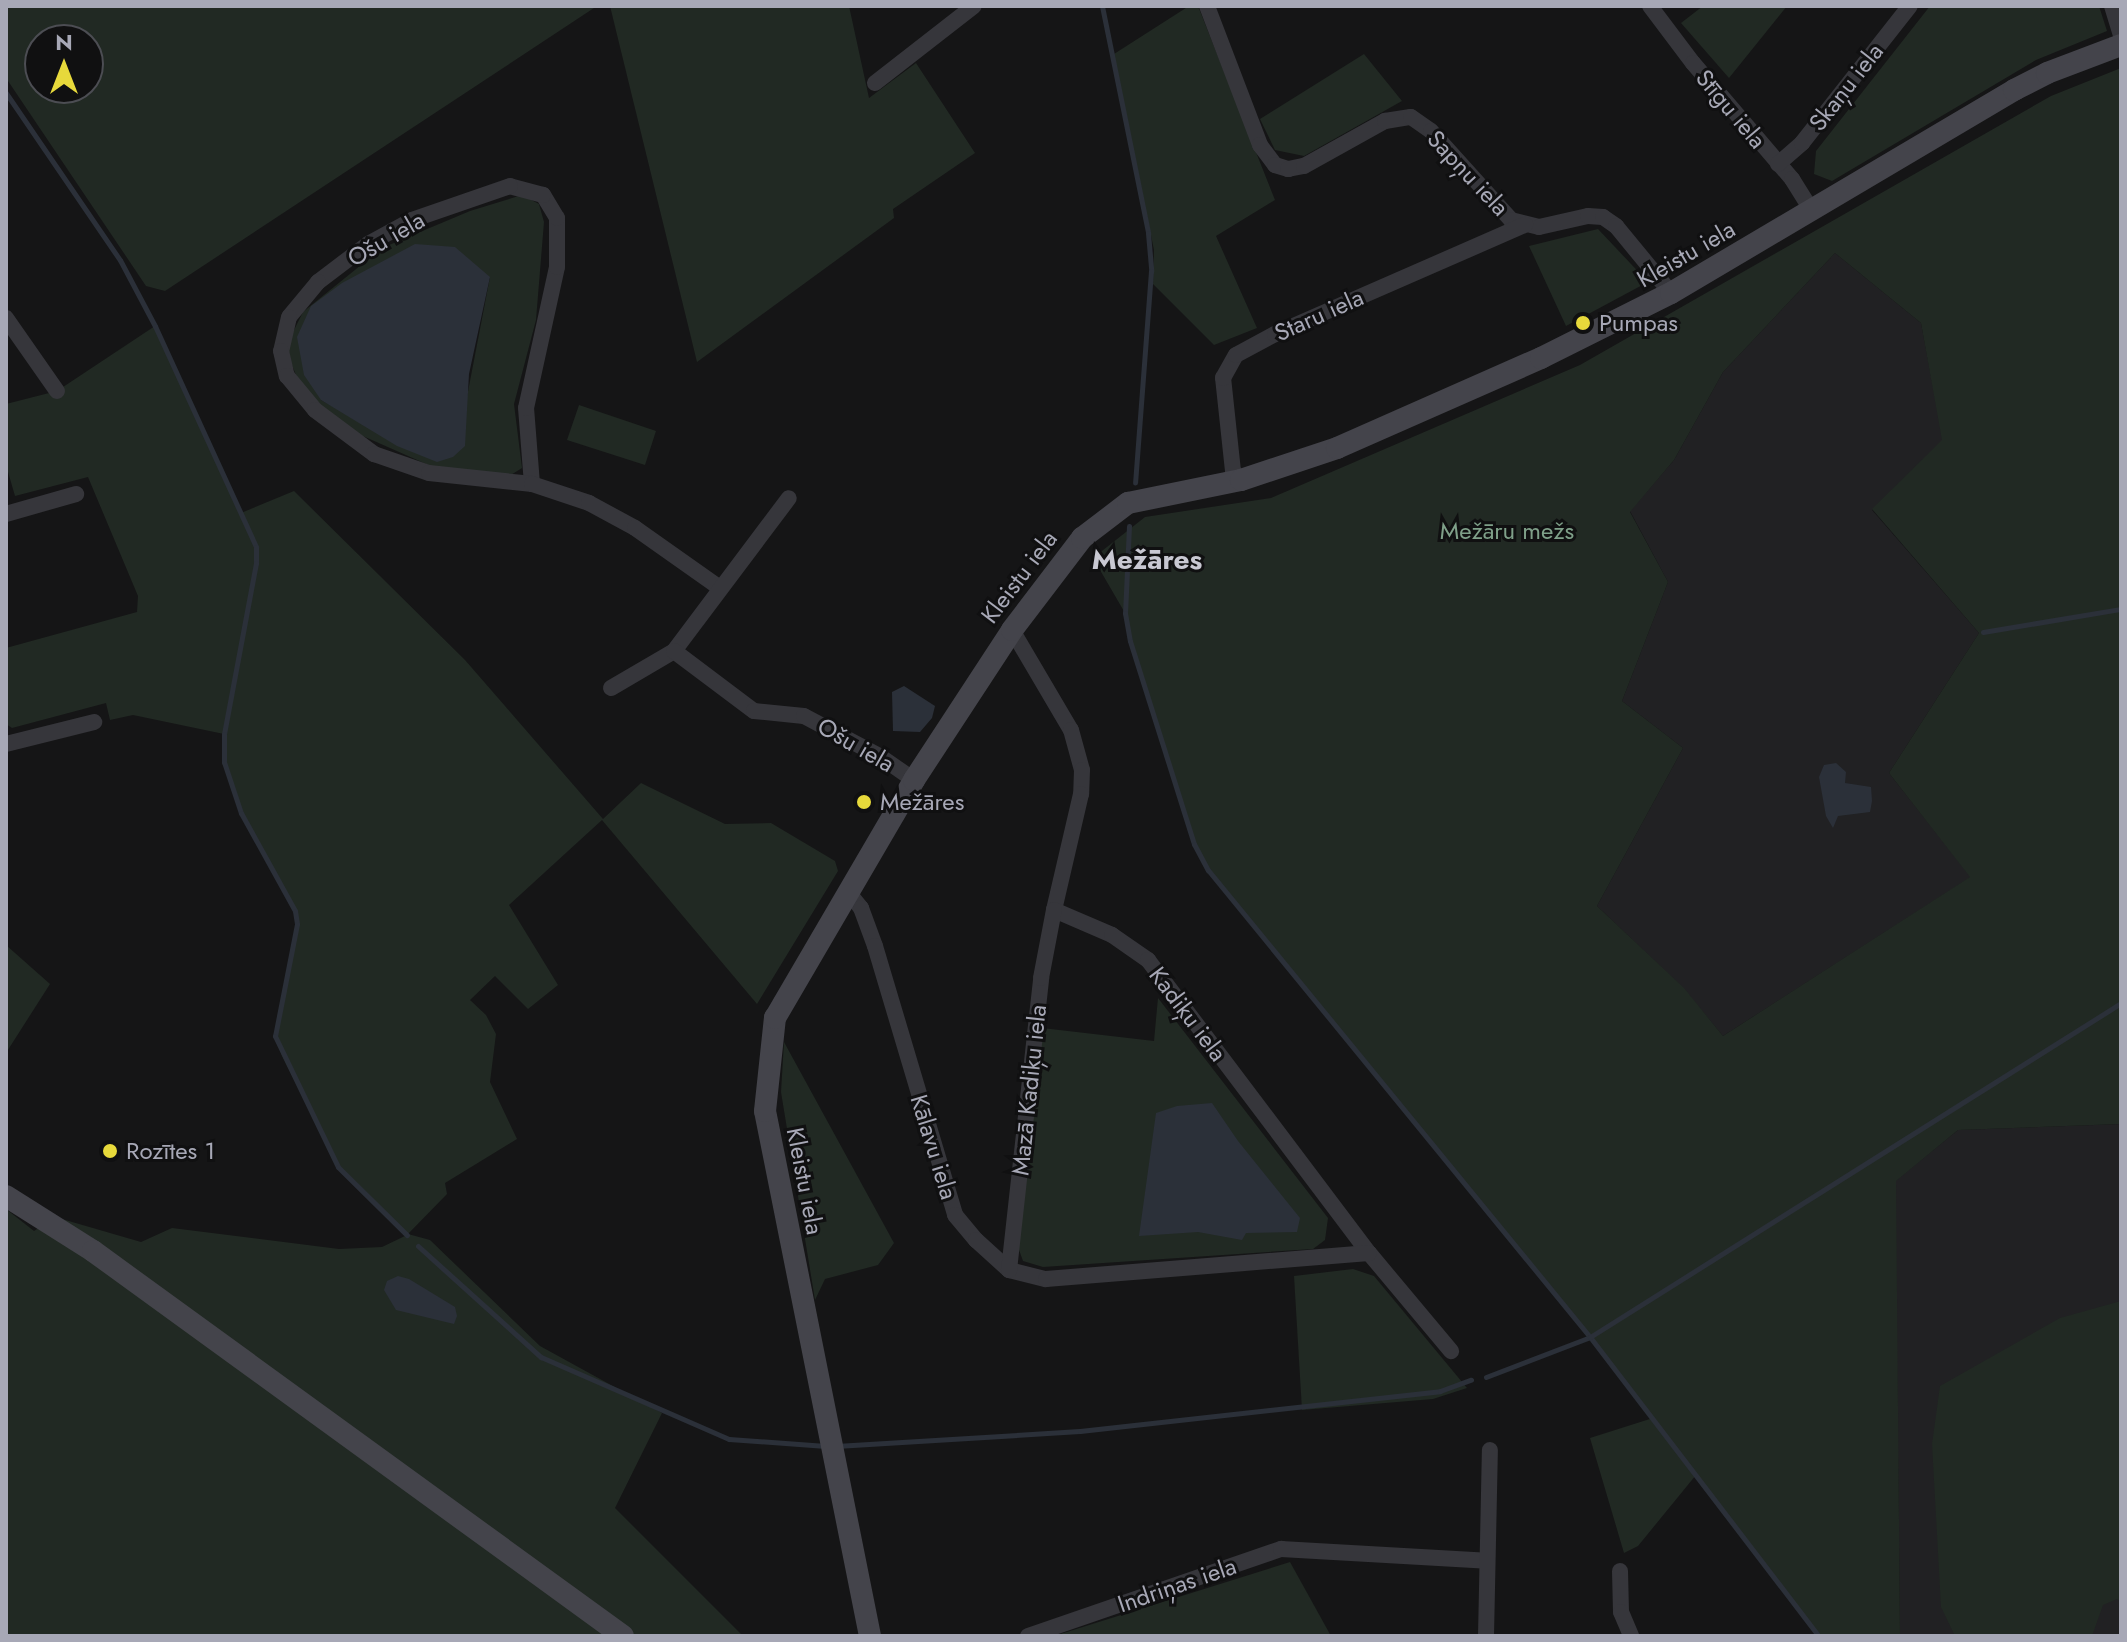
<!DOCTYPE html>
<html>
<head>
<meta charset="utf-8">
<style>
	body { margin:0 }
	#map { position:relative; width:2127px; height:1642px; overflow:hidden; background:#151516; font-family:Jost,sans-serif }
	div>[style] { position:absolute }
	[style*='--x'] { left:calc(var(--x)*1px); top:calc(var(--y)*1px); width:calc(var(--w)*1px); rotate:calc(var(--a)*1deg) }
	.built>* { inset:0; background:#212123 }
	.green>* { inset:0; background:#212923 }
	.water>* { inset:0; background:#2b3039 }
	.stream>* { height:5px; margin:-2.5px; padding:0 2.5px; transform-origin:2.5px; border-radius:2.5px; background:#2b3039 }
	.street>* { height:16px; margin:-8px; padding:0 8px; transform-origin:8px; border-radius:8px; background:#36363b }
	.secondary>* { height:22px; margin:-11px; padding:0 11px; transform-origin:11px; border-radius:11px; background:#44444b }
	.dots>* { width:22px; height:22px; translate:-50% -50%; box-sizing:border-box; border:4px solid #101011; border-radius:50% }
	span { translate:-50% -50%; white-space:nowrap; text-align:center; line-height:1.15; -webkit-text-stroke:6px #101011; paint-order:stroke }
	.street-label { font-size:24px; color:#a7a8b6 }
	.poi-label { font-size:24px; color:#a7a8b6 }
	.left { translate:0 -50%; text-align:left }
	.park-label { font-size:24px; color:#7fa089 }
	.quarter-label { font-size:28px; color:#c8c8d2; font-weight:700 }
	.frame { position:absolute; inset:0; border:8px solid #a7a8b6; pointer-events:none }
	.north { position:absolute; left:24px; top:24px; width:80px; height:80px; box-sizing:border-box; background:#101011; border:2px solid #4c4d53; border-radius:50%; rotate:0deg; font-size:22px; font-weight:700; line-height:32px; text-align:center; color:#a7a8b6 }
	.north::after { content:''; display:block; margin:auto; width:28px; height:36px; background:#e7d93b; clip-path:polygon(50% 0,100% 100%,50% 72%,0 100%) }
</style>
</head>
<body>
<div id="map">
	<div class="built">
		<div style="clip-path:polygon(1835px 253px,1921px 323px,1943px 440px,1872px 510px,1979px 633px,1889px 773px,1971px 877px,1723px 1036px,1683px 988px,1597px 906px,1683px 748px,1622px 701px,1668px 582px,1630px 511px,1674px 460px,1723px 372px)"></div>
		<div style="clip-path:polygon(2121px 1124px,2121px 1636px,1900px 1636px,1895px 1181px,1958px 1130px)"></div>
	</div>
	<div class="green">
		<div style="clip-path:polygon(evenodd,6px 6px,597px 6px,165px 291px,146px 286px,6px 78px,6px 6px,40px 40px,88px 40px,88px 88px,40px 88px,40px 40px)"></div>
		<div style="clip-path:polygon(610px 6px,849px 6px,869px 98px,916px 63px,975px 153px,893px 209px,894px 218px,697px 362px)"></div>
		<div style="clip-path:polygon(1189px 6px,1198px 6px,1275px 200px,1216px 236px,1257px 328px,1214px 345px,1153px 284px,1154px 250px,1114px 54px)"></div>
		<div style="clip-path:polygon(1703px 6px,1787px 6px,1729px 78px,1681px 23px)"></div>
		<div style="clip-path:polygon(1930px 6px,2099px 6px,2107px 31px,2036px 60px,1832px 181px,1814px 174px,1816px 151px)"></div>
		<div style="clip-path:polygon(1364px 54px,1402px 101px,1304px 156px,1275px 150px,1260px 119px)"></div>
		<div style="clip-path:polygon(evenodd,2121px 68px,2121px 1124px,1958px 1130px,1896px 1181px,1900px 1636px,1815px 1636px,1818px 1634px,1696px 1475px,1638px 1546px,1624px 1553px,1590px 1438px,1653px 1418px,1590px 1337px,1208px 870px,1194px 844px,1130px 641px,1125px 613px,1093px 558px,1145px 517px,1271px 498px,1580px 365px,2051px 96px,2121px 68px,1835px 253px,1921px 323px,1942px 440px,1872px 509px,1979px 633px,1889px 773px,1970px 877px,1723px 1036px,1684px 988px,1597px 906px,1683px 748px,1622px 701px,1668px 582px,1630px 512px,1674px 460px,1723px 372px,1835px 253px)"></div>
		<div style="clip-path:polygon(evenodd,522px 195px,539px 204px,544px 222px,536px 320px,514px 404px,522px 468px,506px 478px,442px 471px,347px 429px,303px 392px,285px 348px,303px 312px,382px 248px,470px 211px,522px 195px,490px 277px,465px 407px,372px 428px,321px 400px,490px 277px)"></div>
		<div style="clip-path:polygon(1598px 229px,1648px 282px,1566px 326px,1529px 246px)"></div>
		<div style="clip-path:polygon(155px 326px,241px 513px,294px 491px,465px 660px,603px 819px,641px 783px,725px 824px,771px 823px,835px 861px,838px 871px,757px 1004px,602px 820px,509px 905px,558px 985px,528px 1009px,495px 976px,470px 1000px,486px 1015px,496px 1034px,490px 1082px,517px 1139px,445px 1183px,447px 1194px,408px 1234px,430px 1240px,540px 1346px,662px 1413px,615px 1508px,743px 1636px,6px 1636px,6px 1209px,34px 1231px,55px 1217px,141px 1242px,172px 1228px,339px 1249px,382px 1247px,407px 1235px,338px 1167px,282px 1056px,275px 1036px,297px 924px,295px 912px,241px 813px,224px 762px,224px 734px,133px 715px,110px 720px,106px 703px,12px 728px,6px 724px,6px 648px,137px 612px,138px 596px,88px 477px,15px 496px,6px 465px,6px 404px,57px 391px)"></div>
		<div style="clip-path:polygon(579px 405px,656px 431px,645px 465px,567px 440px)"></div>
		<div style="clip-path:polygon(6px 945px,50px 984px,6px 1053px)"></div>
		<div style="clip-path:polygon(1158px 998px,1328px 1218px,1325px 1240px,1313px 1249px,1043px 1267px,1023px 1261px,1018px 1247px,1042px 1028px,1154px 1041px)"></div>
		<div style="clip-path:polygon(784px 1042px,894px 1243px,878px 1265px,825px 1279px,815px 1300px,781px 1092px)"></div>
		<div style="clip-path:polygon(1353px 1269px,1374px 1276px,1467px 1388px,1433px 1399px,1302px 1410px,1294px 1276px)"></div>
		<div style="clip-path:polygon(2121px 1301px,2121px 1602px,2117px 1599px,2103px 1605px,2092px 1636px,1955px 1636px,1941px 1607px,1932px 1444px,1940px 1386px,2060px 1318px)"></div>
		<div style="clip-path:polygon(1290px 1562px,1331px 1636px,1054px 1636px)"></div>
	</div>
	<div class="water">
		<div style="clip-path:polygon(415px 244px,455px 247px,490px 277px,469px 374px,465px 446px,453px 457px,437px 462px,397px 446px,321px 400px,304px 375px,297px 337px,311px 306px,342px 283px)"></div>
		<div style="clip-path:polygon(904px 686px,935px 706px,932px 718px,920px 732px,893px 731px,892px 692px)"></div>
		<div style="clip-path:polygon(1836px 763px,1846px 772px,1845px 783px,1871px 787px,1872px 801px,1870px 812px,1838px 816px,1833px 828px,1826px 816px,1819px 777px,1824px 765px)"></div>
		<div style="clip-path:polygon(1212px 1103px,1238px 1141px,1300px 1218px,1297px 1232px,1246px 1233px,1242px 1240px,1198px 1232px,1139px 1236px,1156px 1113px,1177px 1106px)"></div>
		<div style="clip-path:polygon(398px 1276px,409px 1279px,455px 1307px,457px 1316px,454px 1324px,396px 1310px,384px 1290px,387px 1281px)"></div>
	</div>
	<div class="stream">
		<div style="--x:1102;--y:6;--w:232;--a:78.5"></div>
		<div style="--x:1148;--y:233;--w:38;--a:85"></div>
		<div style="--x:1151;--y:271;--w:212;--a:94.3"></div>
		<div style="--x:6;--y:93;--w:202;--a:55.7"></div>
		<div style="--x:120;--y:260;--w:75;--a:62.1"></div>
		<div style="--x:155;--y:326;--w:243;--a:65.4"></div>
		<div style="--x:256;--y:547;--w:16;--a:90"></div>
		<div style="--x:256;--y:563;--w:174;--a:100.6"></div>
		<div style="--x:224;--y:734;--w:28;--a:90"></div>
		<div style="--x:224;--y:762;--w:54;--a:71.6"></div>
		<div style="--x:241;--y:813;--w:112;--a:61.1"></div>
		<div style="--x:295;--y:911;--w:13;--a:81"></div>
		<div style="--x:297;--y:924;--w:114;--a:101.1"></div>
		<div style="--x:275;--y:1036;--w:145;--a:64.3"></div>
		<div style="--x:338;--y:1167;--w:97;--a:44.6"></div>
		<div style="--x:1129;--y:526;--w:87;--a:92.6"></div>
		<div style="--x:1125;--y:613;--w:28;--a:80"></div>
		<div style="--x:1130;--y:641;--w:213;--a:72.5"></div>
		<div style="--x:1194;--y:844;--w:30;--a:62"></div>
		<div style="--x:1208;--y:870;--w:603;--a:50.72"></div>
		<div style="--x:1590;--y:1337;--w:377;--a:52.6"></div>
		<div style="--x:1983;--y:632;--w:140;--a:-9.5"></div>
		<div style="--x:418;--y:1246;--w:166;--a:42.1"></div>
		<div style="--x:541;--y:1357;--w:205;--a:23.6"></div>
		<div style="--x:729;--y:1439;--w:97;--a:4.1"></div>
		<div style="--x:1486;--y:1377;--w:111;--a:-21"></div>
		<div style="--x:1590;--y:1337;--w:627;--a:-32.17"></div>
		<div style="--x:836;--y:1446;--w:244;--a:-3.5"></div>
		<div style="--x:1080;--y:1431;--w:362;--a:-6.3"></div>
		<div style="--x:1440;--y:1391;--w:33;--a:-20"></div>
	</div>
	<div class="street">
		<div style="--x:1207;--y:6;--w:149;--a:69.1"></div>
		<div style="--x:1260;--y:145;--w:25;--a:53"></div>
		<div style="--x:1275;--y:165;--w:14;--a:17"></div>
		<div style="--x:1288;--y:169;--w:16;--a:-11"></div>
		<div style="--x:1304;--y:166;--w:93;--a:-29.1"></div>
		<div style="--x:1385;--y:121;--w:26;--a:-9"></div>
		<div style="--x:1411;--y:117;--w:24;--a:35"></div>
		<div style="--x:1431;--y:131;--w:120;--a:48"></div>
		<div style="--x:1511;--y:220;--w:29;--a:14"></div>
		<div style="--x:1539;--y:227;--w:50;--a:-12.7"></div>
		<div style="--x:1588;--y:216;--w:15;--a:4"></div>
		<div style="--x:1603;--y:217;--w:16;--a:35"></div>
		<div style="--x:1616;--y:226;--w:87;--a:50.6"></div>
		<div style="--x:1650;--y:6;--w:71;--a:53"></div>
		<div style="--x:1693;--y:63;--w:153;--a:49.5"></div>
		<div style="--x:1792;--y:179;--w:38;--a:58"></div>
		<div style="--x:2112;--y:6;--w:31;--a:73"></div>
		<div style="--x:875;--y:83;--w:125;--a:-37.9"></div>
		<div style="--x:1778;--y:164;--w:32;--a:-41"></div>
		<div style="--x:1802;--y:143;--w:174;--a:-51.8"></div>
		<div style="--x:6;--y:318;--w:89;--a:55.1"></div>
		<div style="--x:1241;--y:480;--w:12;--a:-132"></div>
		<div style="--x:1233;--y:471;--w:94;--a:-96.1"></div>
		<div style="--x:1223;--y:378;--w:26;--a:-61"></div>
		<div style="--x:1236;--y:355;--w:44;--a:-28.3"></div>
		<div style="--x:1275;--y:334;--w:273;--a:-23.6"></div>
		<div style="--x:532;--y:484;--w:76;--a:-94.5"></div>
		<div style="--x:526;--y:408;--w:144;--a:-77.6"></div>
		<div style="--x:557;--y:267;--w:49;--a:-90"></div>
		<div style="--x:557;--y:218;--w:27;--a:-121"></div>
		<div style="--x:543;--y:195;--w:34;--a:-165"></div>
		<div style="--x:510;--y:186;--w:104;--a:160.9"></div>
		<div style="--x:412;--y:220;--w:50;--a:151.4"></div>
		<div style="--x:368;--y:244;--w:63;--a:142.8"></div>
		<div style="--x:318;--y:282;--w:45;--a:129.6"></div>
		<div style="--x:289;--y:317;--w:35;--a:103"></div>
		<div style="--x:281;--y:351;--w:26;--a:77"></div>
		<div style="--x:287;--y:376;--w:44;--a:50.5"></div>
		<div style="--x:315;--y:410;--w:74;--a:36.7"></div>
		<div style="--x:374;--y:454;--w:58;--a:19.1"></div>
		<div style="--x:429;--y:473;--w:104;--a:6.1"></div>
		<div style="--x:532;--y:484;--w:60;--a:18.4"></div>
		<div style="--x:589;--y:503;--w:52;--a:28.5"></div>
		<div style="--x:635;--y:528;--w:104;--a:35.2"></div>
		<div style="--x:6;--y:514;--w:73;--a:-15.9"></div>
		<div style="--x:1012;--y:630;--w:116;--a:59.5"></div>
		<div style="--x:1071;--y:730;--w:41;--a:74.6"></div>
		<div style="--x:1082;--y:770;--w:24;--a:92"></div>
		<div style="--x:1081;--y:794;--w:119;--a:103.1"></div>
		<div style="--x:1054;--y:910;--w:63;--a:23.3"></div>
		<div style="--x:1112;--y:935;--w:44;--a:34.8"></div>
		<div style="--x:1148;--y:960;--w:367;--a:53"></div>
		<div style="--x:1369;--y:1253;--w:128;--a:50.1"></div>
		<div style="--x:674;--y:651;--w:191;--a:-53.1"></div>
		<div style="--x:611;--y:688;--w:73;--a:-30.4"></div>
		<div style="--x:674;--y:651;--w:100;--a:36.9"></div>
		<div style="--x:754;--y:711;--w:50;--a:5.7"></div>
		<div style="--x:804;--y:716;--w:87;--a:28"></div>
		<div style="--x:881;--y:757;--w:40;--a:34.9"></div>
		<div style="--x:6;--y:744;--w:91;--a:-14"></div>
		<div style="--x:848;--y:892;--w:21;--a:51"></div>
		<div style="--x:861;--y:908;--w:40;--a:69.8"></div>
		<div style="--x:875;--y:946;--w:281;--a:73.4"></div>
		<div style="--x:955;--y:1215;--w:33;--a:50"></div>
		<div style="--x:976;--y:1240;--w:45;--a:42.3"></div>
		<div style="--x:1009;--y:1270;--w:38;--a:14"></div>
		<div style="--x:1046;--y:1279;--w:324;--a:-4.6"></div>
		<div style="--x:1009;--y:1270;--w:294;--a:-83.7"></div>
		<div style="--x:1041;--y:978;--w:69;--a:-79.2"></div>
		<div style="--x:1620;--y:1571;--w:41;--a:88.6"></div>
		<div style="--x:1621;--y:1612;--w:26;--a:67"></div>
		<div style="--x:1028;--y:1636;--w:268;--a:-19"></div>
		<div style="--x:1281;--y:1549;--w:206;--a:3.3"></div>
		<div style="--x:1486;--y:1636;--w:186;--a:-88.8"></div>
	</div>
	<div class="secondary">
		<div style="--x:6;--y:1196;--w:103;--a:32.3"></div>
		<div style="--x:93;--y:1251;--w:655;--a:36"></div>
		<div style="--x:870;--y:1636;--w:535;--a:-101.31"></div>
		<div style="--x:765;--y:1111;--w:94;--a:-83.9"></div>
		<div style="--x:775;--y:1018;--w:276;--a:-59.7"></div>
		<div style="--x:914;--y:780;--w:179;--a:-56.8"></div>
		<div style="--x:1012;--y:630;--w:116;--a:-52.7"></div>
		<div style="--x:1082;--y:538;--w:58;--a:-37.3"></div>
		<div style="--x:1128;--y:503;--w:115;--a:-11.5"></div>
		<div style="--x:1241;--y:480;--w:101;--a:-18.4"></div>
		<div style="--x:1337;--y:448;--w:223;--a:-23.8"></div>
		<div style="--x:1541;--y:358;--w:145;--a:-26.6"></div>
		<div style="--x:1671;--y:293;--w:399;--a:-30.6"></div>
		<div style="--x:2014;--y:90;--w:37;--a:-27"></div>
		<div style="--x:2047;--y:73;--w:79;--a:-20.7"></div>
	</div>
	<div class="dots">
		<div style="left:1583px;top:323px;background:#e7d93b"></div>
		<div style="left:864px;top:802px;background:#e7d93b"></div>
		<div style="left:110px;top:1151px;background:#e7d93b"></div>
	</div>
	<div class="street-label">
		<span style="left:1846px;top:87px;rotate:-52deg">Skaņu iela</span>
		<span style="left:1731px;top:109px;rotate:50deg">Stīgu iela</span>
		<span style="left:1468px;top:173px;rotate:47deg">Sapņu iela</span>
		<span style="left:386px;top:239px;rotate:-30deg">Ošu iela</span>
		<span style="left:1686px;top:254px;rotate:-30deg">Kleistu iela</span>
		<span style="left:1319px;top:315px;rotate:-24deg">Staru iela</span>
		<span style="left:1019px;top:577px;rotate:-53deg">Kleistu iela</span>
		<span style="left:856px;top:745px;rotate:30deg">Ošu iela</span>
		<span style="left:1188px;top:1014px;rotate:53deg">Kadiķu iela</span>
		<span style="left:1029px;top:1090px;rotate:-84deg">Mazā Kadiķu iela</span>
		<span style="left:934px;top:1147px;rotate:73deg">Kālavu iela</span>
		<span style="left:805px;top:1181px;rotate:79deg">Kleistu iela</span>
		<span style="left:1177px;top:1585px;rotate:-19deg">Indriņas iela</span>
	</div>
	<div class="poi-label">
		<span class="left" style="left:1599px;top:323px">Pumpas</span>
		<span class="left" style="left:880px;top:802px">Mežāres</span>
		<span class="left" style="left:126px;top:1151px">Rozītes 1</span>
	</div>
	<div class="park-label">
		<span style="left:1507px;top:531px">Mežāru mežs</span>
	</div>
	<div class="quarter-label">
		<span style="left:1147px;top:560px">Mežāres</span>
	</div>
	<div class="frame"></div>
	<div class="north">N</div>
</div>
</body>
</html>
